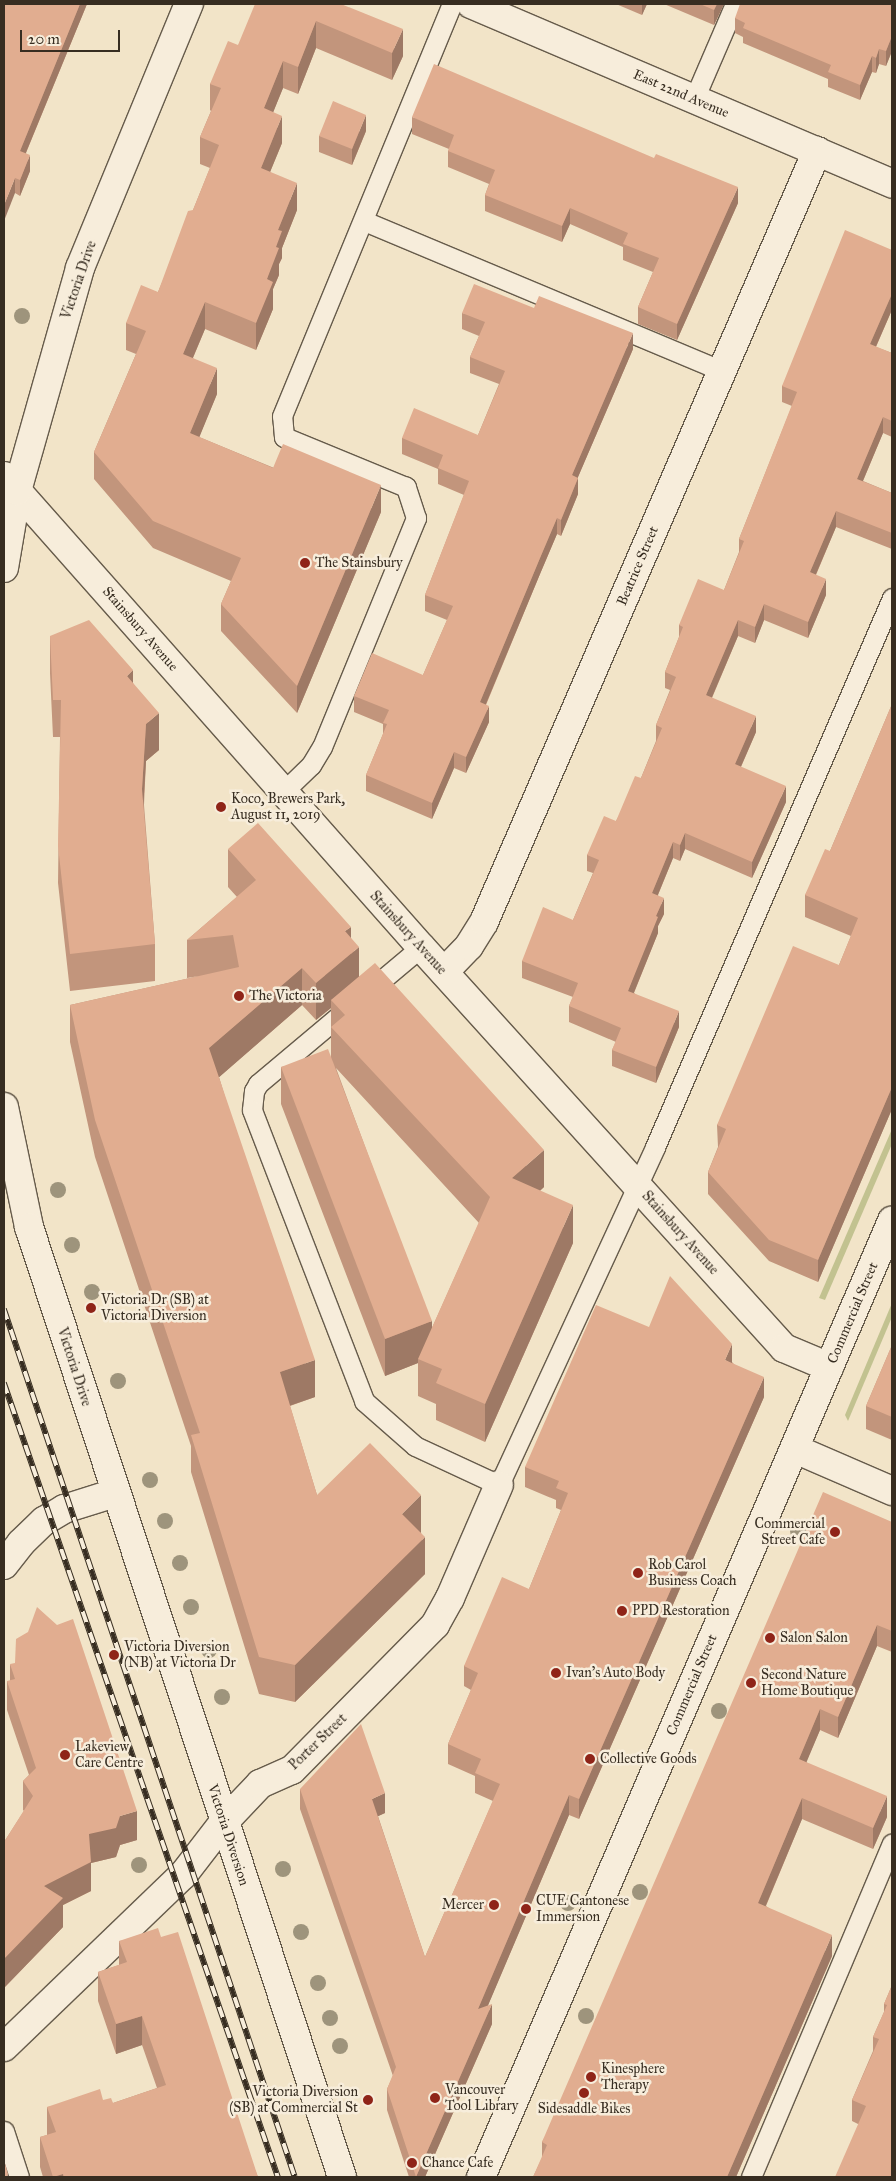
<!DOCTYPE html>
<html>
<head>
<meta charset="utf-8">
<style>
	body { margin:0 }
	#map { position:relative; width:896px; height:2181px; overflow:hidden; background:#f2e4c8; font-family:"IM FELL Great Primer",serif }
	div>[style] { position:absolute }
	[style*='--x'] { left:calc(var(--x)*1px); top:calc(var(--y)*1px); width:calc(var(--w)*1px); rotate:calc(var(--a)*1deg) }
	.green>* { inset:0; background:#c2c290 }
	.roads { filter:drop-shadow(1px 0 #665b4b) drop-shadow(-1px 0 #665b4b) drop-shadow(0 1px #665b4b) drop-shadow(0 -1px #665b4b) }
	.lane>* { height:19px; margin:-9.5px; padding:0 9.5px; transform-origin:9.5px; border-radius:9.5px; background:#f7eddb }
	.street>* { height:28px; margin:-14px; padding:0 14px; transform-origin:14px; border-radius:14px; background:#f7eddb }
	.secondary>* { height:28px; margin:-14px; padding:0 14px; transform-origin:14px; border-radius:14px; background:#f7eddb }
	.rail>* { height:5.5px; margin-top:-2.75px; transform-origin:0; background:repeating-linear-gradient(90deg,#f7eddb 0 11px,#372d21 0 22px); box-sizing:border-box; border-block:1px solid #372d21 }
	.trees>* { width:16px; height:16px; margin:-8px; border-radius:50%; background:#9e947c }
	.wall>* { inset:0; background:#c2957c }
	.shaded-wall>* { inset:0; background:#9e7965 }
	.building>* { inset:0; background:#e1ad90 }
	.dots>* { width:14px; height:14px; translate:-50% -50%; box-sizing:border-box; border:2px solid #f7eddb; border-radius:50% }
	span { translate:-50% -50%; white-space:nowrap; text-align:center; line-height:1.15; -webkit-text-stroke:5px #f7eddb; paint-order:stroke }
	.street-label { font-size:14px; color:#372d21 }
	.poi-label { font-size:14px; color:#372d21 }
	.left { translate:0 -50%; text-align:left }
	.right { translate:-100% -50%; text-align:right }
	.frame { position:absolute; inset:0; border:5px solid #372d21; pointer-events:none }
	.scale { position:absolute; left:20px; top:30px; width:100px; height:22px; box-sizing:border-box; border:2px solid #372d21; border-top:0; padding-left:6px; font-size:15px; line-height:18px; white-space:nowrap; color:#372d21; -webkit-text-stroke:4px #f7eddb; paint-order:stroke }
</style>
</head>
<body>
<div id="map">
	<div class="green">
		<div style="clip-path:polygon(892px 1129px,892px 1144px,825px 1300px,819px 1298px)"></div>
		<div style="clip-path:polygon(892px 1303px,892px 1317px,848px 1421px,845px 1415px)"></div>
	</div>
	<div class="roads">
		<div class="lane">
			<div style="--x:694;--y:99;--w:103;--a:-66.7"></div>
			<div style="--x:364;--y:221;--w:388;--a:22.7"></div>
			<div style="--x:283;--y:792;--w:39;--a:-44"></div>
			<div style="--x:311;--y:765;--w:21;--a:-59"></div>
			<div style="--x:322;--y:747;--w:248;--a:-67.7"></div>
			<div style="--x:416;--y:518;--w:33;--a:-108"></div>
			<div style="--x:406;--y:487;--w:132;--a:-157.7"></div>
			<div style="--x:284;--y:437;--w:21;--a:-95"></div>
			<div style="--x:282;--y:416;--w:446;--a:-67.6"></div>
			<div style="--x:421;--y:947;--w:213;--a:140"></div>
			<div style="--x:258;--y:1084;--w:8;--a:120"></div>
			<div style="--x:254;--y:1091;--w:19;--a:96"></div>
			<div style="--x:252;--y:1110;--w:312;--a:68.9"></div>
			<div style="--x:364;--y:1401;--w:68;--a:41.4"></div>
			<div style="--x:415;--y:1446;--w:93;--a:24.9"></div>
			<div style="--x:499;--y:1485;--w:372;--a:-65.2"></div>
			<div style="--x:655;--y:1147;--w:598;--a:-66.65"></div>
			<div style="--x:4;--y:2131;--w:48;--a:71.9"></div>
			<div style="--x:751;--y:2177;--w:362;--a:-67.1"></div>
		</div>
		<div class="street">
			<div style="--x:471;--y:4;--w:458;--a:23.1"></div>
			<div style="--x:4;--y:476;--w:629;--a:48.48"></div>
			<div style="--x:421;--y:947;--w:541;--a:47.85"></div>
			<div style="--x:784;--y:1348;--w:49;--a:22.9"></div>
			<div style="--x:444;--y:972;--w:36;--a:-46"></div>
			<div style="--x:469;--y:946;--w:28;--a:-58"></div>
			<div style="--x:484;--y:922;--w:840;--a:-66.64"></div>
			<div style="--x:795;--y:1449;--w:106;--a:23.4"></div>
			<div style="--x:4;--y:2047;--w:248;--a:-43.9"></div>
			<div style="--x:183;--y:1875;--w:66;--a:-52.4"></div>
			<div style="--x:223;--y:1823;--w:54;--a:-46.5"></div>
			<div style="--x:260;--y:1784;--w:35;--a:-24"></div>
			<div style="--x:292;--y:1770;--w:204;--a:-45.4"></div>
			<div style="--x:435;--y:1625;--w:31;--a:-61"></div>
			<div style="--x:450;--y:1598;--w:123;--a:-66.6"></div>
			<div style="--x:481;--y:2177;--w:1041;--a:-66.74"></div>
		</div>
		<div class="secondary">
			<div style="--x:4;--y:568;--w:78;--a:-80.4"></div>
			<div style="--x:17;--y:491;--w:232;--a:-74.2"></div>
			<div style="--x:80;--y:268;--w:286;--a:-67.6"></div>
			<div style="--x:4;--y:1107;--w:123;--a:78.2"></div>
			<div style="--x:29;--y:1227;--w:1000;--a:71.76"></div>
			<div style="--x:4;--y:1565;--w:28;--a:-52"></div>
			<div style="--x:21;--y:1543;--w:32;--a:-44"></div>
			<div style="--x:44;--y:1521;--w:23;--a:-31"></div>
			<div style="--x:64;--y:1509;--w:53;--a:-17.4"></div>
		</div>
	</div>
	<div class="rail">
		<div style="--x:4;--y:1309;--w:915;--a:71.47"></div>
		<div style="--x:4;--y:1383;--w:840;--a:70.96"></div>
	</div>
	<div class="trees">
		<div style="left:22px;top:316px"></div>
		<div style="left:58px;top:1190px"></div>
		<div style="left:72px;top:1245px"></div>
		<div style="left:92px;top:1292px"></div>
		<div style="left:118px;top:1381px"></div>
		<div style="left:150px;top:1480px"></div>
		<div style="left:165px;top:1521px"></div>
		<div style="left:798px;top:1531px"></div>
		<div style="left:180px;top:1563px"></div>
		<div style="left:191px;top:1607px"></div>
		<div style="left:209px;top:1650px"></div>
		<div style="left:222px;top:1697px"></div>
		<div style="left:719px;top:1711px"></div>
		<div style="left:139px;top:1865px"></div>
		<div style="left:283px;top:1869px"></div>
		<div style="left:640px;top:1892px"></div>
		<div style="left:568px;top:1903px"></div>
		<div style="left:301px;top:1932px"></div>
		<div style="left:318px;top:1983px"></div>
		<div style="left:586px;top:2016px"></div>
		<div style="left:330px;top:2018px"></div>
		<div style="left:340px;top:2046px"></div>
	</div>
	<div class="wall">
		<div style="clip-path:polygon(4px 4px,87px 4px,26px 153px,30px 171px,20px 196px,15px 193px)"></div>
		<div style="clip-path:polygon(341px 4px,403px 56px,392px 80px,316px 48px,298px 94px,283px 88px,273px 112px,282px 143px,270px 172px,297px 210px,282px 248px,282px 258px,279px 264px,279px 275px,273px 289px,273px 309px,256px 350px,205px 329px,193px 358px,217px 394px,199px 437px,381px 512px,297px 713px,221px 631px,221px 604px,231px 581px,153px 548px,94px 479px,94px 452px,136px 354px,126px 350px,126px 323px,158px 292px,193px 210px,210px 168px,200px 164px,200px 137px,211px 111px,210px 110px,210px 84px,238px 45px)"></div>
		<div style="clip-path:polygon(616px 4px,647px 4px,642px 15px)"></div>
		<div style="clip-path:polygon(664px 4px,724px 4px,714px 25px)"></div>
		<div style="clip-path:polygon(892px 4px,892px 51px,886px 66px,879px 64px,876px 73px,872px 72px,860px 100px,828px 87px,828px 79px,743px 43px,743px 37px,735px 33px,735px 18px)"></div>
		<div style="clip-path:polygon(412px 117px,738px 203px,677px 340px,638px 324px,638px 307px,653px 272px,623px 260px,623px 247px,570px 224px,562px 242px,485px 211px,485px 195px,489px 184px,448px 167px,448px 151px,449px 149px,412px 134px)"></div>
		<div style="clip-path:polygon(366px 131px,352px 165px,319px 152px,319px 136px)"></div>
		<div style="clip-path:polygon(892px 250px,892px 313px,891px 312px,876px 347px,892px 353px,892px 437px,883px 433px,863px 481px,892px 493px,892px 549px,836px 527px,816px 575px,826px 595px,808px 638px,764px 620px,755px 643px,738px 636px,712px 698px,756px 732px,741px 767px,786px 802px,752px 878px,685px 849px,680px 861px,673px 858px,658px 895px,664px 914px,658px 926px,658px 933px,634px 993px,679px 1027px,656px 1083px,612px 1066px,612px 1050px,616px 1042px,569px 1022px,569px 1006px,573px 997px,522px 978px,522px 961px,573px 920px,593px 873px,587px 871px,587px 855px,616px 821px,641px 778px,656px 741px,656px 725px,670px 690px,665px 688px,665px 672px,679px 637px,679px 625px,724px 590px,739px 552px,739px 539px,792px 406px,782px 402px,782px 386px)"></div>
		<div style="clip-path:polygon(462px 313px,633px 349px,578px 477px,578px 494px,561px 536px,557px 534px,540px 574px,486px 705px,489px 722px,466px 773px,454px 768px,432px 819px,366px 791px,366px 775px,383px 734px,383px 724px,354px 712px,354px 696px,423px 675px,447px 620px,425px 611px,425px 595px,464px 495px,438px 484px,438px 469px,402px 454px,402px 438px,478px 435px,499px 384px,470px 373px,470px 357px,479px 336px,462px 329px)"></div>
		<div style="clip-path:polygon(50px 636px,133px 683px,159px 750px,146px 761px,144px 805px,155px 944px,155px 981px,70px 991px,58px 883px,60px 737px,53px 737px,50px 673px)"></div>
		<div style="clip-path:polygon(892px 704px,892px 1109px,818px 1282px,769px 1261px,708px 1194px,708px 1172px,718px 1147px,717px 1125px,839px 965px,851px 936px,805px 917px,805px 895px,830px 851px)"></div>
		<div style="clip-path:polygon(evenodd,228px 849px,351px 938px,359px 976px,544px 1187px,540px 1191px,573px 1243px,485px 1442px,436px 1420px,436px 1404px,418px 1396px,418px 1363px,385px 1376px,281px 1104px,281px 1067px,331px 1058px,331px 1008px,316px 1020px,302px 1005px,219px 1077px,315px 1397px,290px 1406px,317px 1495px,421px 1532px,425px 1574px,295px 1702px,259px 1694px,191px 1472px,191px 1446px,95px 1157px,70px 1042px,70px 1005px,199px 976px,187px 978px,187px 940px,237px 897px,228px 887px,228px 849px,336px 1068px,479px 1223px,432px 1328px,336px 1068px)"></div>
		<div style="clip-path:polygon(892px 1345px,892px 1440px,866px 1429px,866px 1406px)"></div>
		<div style="clip-path:polygon(732px 1362px,764px 1397px,579px 1819px,569px 1815px,488px 2005px,492px 2024px,425px 2177px,409px 2177px,387px 2110px,387px 2089px,393px 2076px,300px 1809px,300px 1789px,385px 1813px,378px 1816px,425px 1957px,493px 1801px,475px 1793px,475px 1776px,448px 1764px,448px 1744px,471px 1690px,464px 1686px,464px 1666px,529px 1589px,561px 1510px,556px 1508px,556px 1500px,525px 1487px,525px 1467px)"></div>
		<div style="clip-path:polygon(892px 1522px,892px 1652px,877px 1646px,838px 1738px,820px 1730px,806px 1762px,887px 1817px,873px 1849px,802px 1819px,766px 1906px,832px 1956px,736px 2177px,533px 2177px,542px 2158px,542px 2142px)"></div>
		<div style="clip-path:polygon(10px 1664px,137px 1840px,120px 1845px,116px 1857px,91px 1863px,91px 1891px,63px 1905px,63px 1927px,4px 1988px,4px 1842px,24px 1811px,23px 1810px,23px 1781px,29px 1775px,7px 1710px,7px 1681px,10px 1681px)"></div>
		<div style="clip-path:polygon(161px 1937px,258px 2177px,43px 2177px,40px 2167px,40px 2137px,47px 2135px,47px 2107px,103px 2100px,113px 2103px,157px 2088px,142px 2045px,116px 2054px,98px 2001px,98px 1972px,119px 1965px,119px 1941px)"></div>
		<div style="clip-path:polygon(892px 1985px,892px 2177px,858px 2124px,852px 2121px,852px 2100px,873px 2051px,873px 2037px,884px 2012px,884px 2004px)"></div>
	</div>
	<div class="shaded-wall">
		<div style="clip-path:polygon(80px 4px,87px 4px,20px 167px,20px 151px)"></div>
		<div style="clip-path:polygon(642px 4px,647px 4px,642px 15px)"></div>
		<div style="clip-path:polygon(717px 4px,724px 4px,714px 25px,714px 10px)"></div>
		<div style="clip-path:polygon(316px 21px,316px 48px,298px 94px,298px 67px)"></div>
		<div style="clip-path:polygon(403px 29px,403px 56px,392px 80px,392px 53px)"></div>
		<div style="clip-path:polygon(892px 36px,892px 51px,886px 66px,886px 51px)"></div>
		<div style="clip-path:polygon(879px 49px,879px 64px,876px 73px,876px 58px)"></div>
		<div style="clip-path:polygon(872px 56px,872px 72px,860px 100px,860px 85px)"></div>
		<div style="clip-path:polygon(283px 61px,283px 88px,264px 135px,264px 108px)"></div>
		<div style="clip-path:polygon(366px 115px,366px 131px,352px 165px,352px 149px)"></div>
		<div style="clip-path:polygon(282px 116px,282px 143px,261px 194px,261px 168px)"></div>
		<div style="clip-path:polygon(30px 155px,30px 171px,20px 196px,20px 180px)"></div>
		<div style="clip-path:polygon(15px 178px,15px 193px,4px 221px,4px 205px)"></div>
		<div style="clip-path:polygon(297px 183px,297px 210px,282px 248px,282px 258px,279px 264px,279px 275px,273px 289px,273px 309px,256px 350px,256px 323px,267px 279px,276px 247px,278px 230px)"></div>
		<div style="clip-path:polygon(738px 187px,738px 203px,677px 340px,677px 324px)"></div>
		<div style="clip-path:polygon(570px 208px,570px 224px,562px 242px,562px 226px)"></div>
		<div style="clip-path:polygon(891px 296px,891px 312px,870px 360px,870px 344px)"></div>
		<div style="clip-path:polygon(205px 302px,205px 329px,183px 381px,183px 354px)"></div>
		<div style="clip-path:polygon(633px 333px,633px 349px,572px 491px,572px 475px)"></div>
		<div style="clip-path:polygon(217px 368px,217px 394px,190px 460px,190px 433px)"></div>
		<div style="clip-path:polygon(883px 417px,883px 433px,857px 495px,857px 479px)"></div>
		<div style="clip-path:polygon(578px 478px,578px 494px,561px 536px,561px 520px)"></div>
		<div style="clip-path:polygon(381px 485px,381px 512px,297px 713px,297px 686px)"></div>
		<div style="clip-path:polygon(836px 511px,836px 527px,810px 588px,810px 572px)"></div>
		<div style="clip-path:polygon(557px 518px,557px 534px,540px 574px,480px 718px,480px 702px,540px 558px)"></div>
		<div style="clip-path:polygon(826px 579px,826px 595px,808px 638px,808px 622px)"></div>
		<div style="clip-path:polygon(764px 604px,764px 620px,755px 643px,755px 627px)"></div>
		<div style="clip-path:polygon(738px 620px,738px 636px,706px 711px,706px 695px)"></div>
		<div style="clip-path:polygon(133px 670px,133px 708px,127px 676px)"></div>
		<div style="clip-path:polygon(489px 706px,489px 722px,466px 773px,466px 757px)"></div>
		<div style="clip-path:polygon(159px 713px,159px 750px,146px 761px,142px 827px,142px 789px,146px 724px)"></div>
		<div style="clip-path:polygon(756px 716px,756px 732px,735px 780px,735px 764px)"></div>
		<div style="clip-path:polygon(454px 752px,454px 768px,432px 819px,432px 803px)"></div>
		<div style="clip-path:polygon(786px 786px,786px 802px,752px 878px,752px 862px)"></div>
		<div style="clip-path:polygon(685px 833px,685px 849px,680px 861px,680px 845px)"></div>
		<div style="clip-path:polygon(673px 842px,673px 858px,652px 909px,652px 893px)"></div>
		<div style="clip-path:polygon(664px 898px,664px 914px,658px 926px,658px 933px,628px 1007px,628px 991px,656px 916px)"></div>
		<div style="clip-path:polygon(351px 927px,351px 954px,359px 947px,359px 984px,331px 1000px,331px 1008px,316px 1020px,316px 983px,345px 931px)"></div>
		<div style="clip-path:polygon(302px 968px,302px 1005px,209px 1086px,209px 1048px)"></div>
		<div style="clip-path:polygon(679px 1011px,679px 1027px,656px 1083px,656px 1067px)"></div>
		<div style="clip-path:polygon(892px 1087px,892px 1109px,818px 1282px,818px 1260px)"></div>
		<div style="clip-path:polygon(544px 1150px,544px 1187px,512px 1215px,512px 1178px)"></div>
		<div style="clip-path:polygon(573px 1205px,573px 1243px,485px 1442px,485px 1404px)"></div>
		<div style="clip-path:polygon(432px 1321px,432px 1358px,418px 1359px,418px 1363px,385px 1376px,385px 1339px)"></div>
		<div style="clip-path:polygon(732px 1344px,732px 1364px,725px 1360px)"></div>
		<div style="clip-path:polygon(315px 1360px,315px 1397px,280px 1409px,280px 1372px)"></div>
		<div style="clip-path:polygon(764px 1377px,764px 1397px,579px 1819px,579px 1799px)"></div>
		<div style="clip-path:polygon(421px 1495px,421px 1532px,402px 1551px,402px 1514px)"></div>
		<div style="clip-path:polygon(425px 1537px,425px 1574px,295px 1702px,295px 1665px)"></div>
		<div style="clip-path:polygon(877px 1625px,877px 1646px,838px 1738px,838px 1717px)"></div>
		<div style="clip-path:polygon(820px 1709px,820px 1730px,799px 1780px,799px 1759px)"></div>
		<div style="clip-path:polygon(385px 1793px,385px 1813px,372px 1819px,372px 1799px)"></div>
		<div style="clip-path:polygon(569px 1795px,569px 1815px,478px 2029px,478px 2009px)"></div>
		<div style="clip-path:polygon(887px 1796px,887px 1817px,873px 1849px,873px 1828px)"></div>
		<div style="clip-path:polygon(802px 1798px,802px 1819px,758px 1924px,758px 1903px)"></div>
		<div style="clip-path:polygon(137px 1811px,137px 1840px,120px 1845px,116px 1857px,91px 1863px,91px 1891px,63px 1905px,63px 1927px,4px 1988px,4px 1959px,44px 1886px,89px 1834px,120px 1816px)"></div>
		<div style="clip-path:polygon(832px 1935px,832px 1956px,736px 2177px,727px 2177px)"></div>
		<div style="clip-path:polygon(492px 2004px,492px 2024px,425px 2177px,416px 2177px)"></div>
		<div style="clip-path:polygon(142px 2016px,142px 2045px,116px 2054px,116px 2024px)"></div>
		<div style="clip-path:polygon(63px 2174px,63px 2177px,53px 2177px)"></div>
	</div>
	<div class="building">
		<div style="clip-path:polygon(4px 4px,80px 4px,20px 151px,30px 155px,20px 180px,15px 178px,4px 205px)"></div>
		<div style="clip-path:polygon(255px 4px,341px 4px,403px 29px,392px 53px,316px 21px,298px 67px,283px 61px,264px 108px,282px 116px,261px 168px,297px 183px,278px 230px,282px 231px,276px 247px,279px 248px,267px 279px,273px 282px,256px 323px,205px 302px,183px 354px,217px 368px,190px 433px,273px 468px,283px 444px,381px 485px,297px 686px,221px 604px,241px 558px,153px 521px,94px 452px,146px 331px,126px 323px,141px 285px,158px 292px,188px 211px,193px 210px,219px 145px,200px 137px,221px 88px,210px 84px,228px 41px,238px 45px)"></div>
		<div style="clip-path:polygon(700px 4px,717px 4px,714px 10px)"></div>
		<div style="clip-path:polygon(740px 4px,892px 4px,892px 36px,886px 51px,879px 49px,876px 58px,872px 56px,860px 85px,828px 72px,831px 65px,743px 28px,745px 23px,735px 18px)"></div>
		<div style="clip-path:polygon(434px 64px,654px 158px,656px 154px,738px 187px,677px 324px,638px 307px,659px 258px,623px 244px,628px 233px,570px 208px,562px 226px,485px 195px,495px 170px,448px 151px,454px 135px,412px 117px)"></div>
		<div style="clip-path:polygon(333px 101px,366px 115px,352px 149px,319px 136px)"></div>
		<div style="clip-path:polygon(845px 230px,892px 250px,892px 297px,891px 296px,870px 344px,892px 353px,892px 421px,883px 417px,857px 479px,892px 493px,892px 533px,836px 511px,810px 572px,826px 579px,808px 622px,764px 604px,755px 627px,738px 620px,706px 695px,756px 716px,735px 764px,786px 786px,752px 862px,685px 833px,680px 845px,673px 842px,652px 893px,664px 898px,656px 916px,658px 917px,628px 991px,679px 1011px,656px 1067px,612px 1050px,621px 1028px,569px 1006px,578px 983px,522px 961px,543px 907px,573px 920px,599px 860px,587px 855px,604px 816px,616px 821px,635px 776px,641px 778px,662px 728px,656px 725px,676px 677px,665px 672px,683px 627px,679px 625px,698px 579px,724px 590px,744px 541px,739px 539px,797px 392px,782px 386px)"></div>
		<div style="clip-path:polygon(474px 284px,534px 308px,539px 296px,633px 333px,572px 475px,578px 478px,561px 520px,557px 518px,540px 558px,480px 702px,489px 706px,466px 757px,454px 752px,432px 803px,366px 775px,387px 724px,383px 723px,389px 710px,354px 696px,372px 653px,423px 675px,453px 606px,425px 595px,469px 481px,438px 468px,443px 455px,402px 438px,414px 408px,478px 435px,505px 371px,470px 357px,485px 322px,462px 313px)"></div>
		<div style="clip-path:polygon(89px 620px,133px 670px,127px 676px,159px 713px,146px 724px,142px 789px,155px 944px,70px 954px,58px 846px,61px 700px,53px 700px,50px 636px)"></div>
		<div style="clip-path:polygon(892px 704px,892px 1087px,818px 1260px,769px 1240px,708px 1172px,726px 1129px,717px 1125px,793px 946px,839px 965px,858px 918px,805px 895px,825px 849px,830px 851px)"></div>
		<div style="clip-path:polygon(258px 823px,351px 927px,345px 931px,359px 947px,316px 983px,302px 968px,209px 1048px,315px 1360px,280px 1372px,317px 1495px,370px 1443px,421px 1495px,402px 1514px,425px 1537px,295px 1665px,259px 1657px,191px 1435px,200px 1433px,95px 1120px,70px 1005px,239px 967px,233px 935px,187px 940px,256px 880px,228px 849px)"></div>
		<div style="clip-path:polygon(375px 963px,544px 1150px,512px 1178px,573px 1205px,485px 1404px,436px 1383px,442px 1369px,418px 1359px,490px 1197px,331px 1027px,345px 1015px,331px 1000px)"></div>
		<div style="clip-path:polygon(328px 1049px,432px 1321px,385px 1339px,281px 1067px)"></div>
		<div style="clip-path:polygon(670px 1276px,732px 1344px,725px 1360px,764px 1377px,579px 1799px,569px 1795px,478px 2009px,492px 2004px,416px 2177px,387px 2089px,396px 2067px,300px 1789px,361px 1724px,385px 1793px,372px 1799px,425px 1957px,500px 1784px,475px 1773px,481px 1759px,448px 1744px,478px 1673px,464px 1666px,502px 1577px,529px 1589px,568px 1493px,556px 1488px,559px 1481px,525px 1467px,596px 1305px,649px 1327px)"></div>
		<div style="clip-path:polygon(892px 1345px,892px 1417px,866px 1406px)"></div>
		<div style="clip-path:polygon(823px 1492px,892px 1522px,892px 1631px,877px 1625px,838px 1717px,820px 1709px,799px 1759px,887px 1796px,873px 1828px,802px 1798px,758px 1903px,832px 1935px,727px 2177px,533px 2177px,547px 2145px,542px 2142px)"></div>
		<div style="clip-path:polygon(37px 1607px,57px 1625px,73px 1619px,137px 1811px,120px 1816px,116px 1828px,89px 1834px,91px 1862px,44px 1886px,63px 1898px,4px 1959px,4px 1842px,33px 1796px,23px 1781px,36px 1768px,7px 1681px,15px 1679px,10px 1664px,15px 1663px,16px 1639px,28px 1632px)"></div>
		<div style="clip-path:polygon(158px 1928px,161px 1937px,178px 1932px,258px 2177px,64px 2177px,63px 2174px,53px 2177px,40px 2137px,56px 2132px,47px 2107px,100px 2089px,103px 2100px,111px 2098px,113px 2103px,166px 2085px,142px 2016px,116px 2024px,98px 1972px,127px 1962px,119px 1941px)"></div>
		<div style="clip-path:polygon(892px 1985px,892px 2177px,835px 2177px,866px 2106px,852px 2100px,879px 2039px,873px 2037px,887px 2005px,884px 2004px)"></div>
		<div style="clip-path:polygon(4px 2160px,8px 2174px,7px 2177px,4px 2177px)"></div>
	</div>
	<div class="dots">
		<div style="left:305px;top:563px;background:#8f2418"></div>
		<div style="left:221px;top:807px;background:#8f2418"></div>
		<div style="left:239px;top:996px;background:#8f2418"></div>
		<div style="left:91px;top:1308px;background:#8f2418"></div>
		<div style="left:835px;top:1532px;background:#8f2418"></div>
		<div style="left:638px;top:1573px;background:#8f2418"></div>
		<div style="left:622px;top:1611px;background:#8f2418"></div>
		<div style="left:770px;top:1638px;background:#8f2418"></div>
		<div style="left:114px;top:1655px;background:#8f2418"></div>
		<div style="left:556px;top:1673px;background:#8f2418"></div>
		<div style="left:751px;top:1683px;background:#8f2418"></div>
		<div style="left:65px;top:1755px;background:#8f2418"></div>
		<div style="left:590px;top:1759px;background:#8f2418"></div>
		<div style="left:494px;top:1905px;background:#8f2418"></div>
		<div style="left:526px;top:1909px;background:#8f2418"></div>
		<div style="left:591px;top:2077px;background:#8f2418"></div>
		<div style="left:584px;top:2093px;background:#8f2418"></div>
		<div style="left:435px;top:2098px;background:#8f2418"></div>
		<div style="left:368px;top:2100px;background:#8f2418"></div>
		<div style="left:412px;top:2163px;background:#8f2418"></div>
	</div>
	<div class="street-label">
		<span style="left:681px;top:94px;rotate:23deg">East 22nd Avenue</span>
		<span style="left:79px;top:280px;rotate:-71deg">Victoria Drive</span>
		<span style="left:638px;top:566px;rotate:-67deg">Beatrice Street</span>
		<span style="left:140px;top:629px;rotate:49deg">Stainsbury Avenue</span>
		<span style="left:408px;top:933px;rotate:48deg">Stainsbury Avenue</span>
		<span style="left:680px;top:1233px;rotate:48deg">Stainsbury Avenue</span>
		<span style="left:853px;top:1313px;rotate:-67deg">Commercial Street</span>
		<span style="left:74px;top:1367px;rotate:72deg">Victoria Drive</span>
		<span style="left:692px;top:1685px;rotate:-67deg">Commercial Street</span>
		<span style="left:318px;top:1742px;rotate:-44deg">Porter Street</span>
		<span style="left:228px;top:1835px;rotate:72deg">Victoria Diversion</span>
	</div>
	<div class="poi-label">
		<span class="left" style="left:315px;top:563px">The Stainsbury</span>
		<span class="left" style="left:231px;top:807px">Koco, Brewers Park,<br>August 11, 2019</span>
		<span class="left" style="left:249px;top:996px">The Victoria</span>
		<span class="left" style="left:101px;top:1308px">Victoria Dr (SB) at<br>Victoria Diversion</span>
		<span class="right" style="left:825px;top:1532px">Commercial<br>Street Cafe</span>
		<span class="left" style="left:648px;top:1573px">Rob Carol<br>Business Coach</span>
		<span class="left" style="left:632px;top:1611px">PPD Restoration</span>
		<span class="left" style="left:780px;top:1638px">Salon Salon</span>
		<span class="left" style="left:124px;top:1655px">Victoria Diversion<br>(NB) at Victoria Dr</span>
		<span class="left" style="left:566px;top:1673px">Ivan's Auto Body</span>
		<span class="left" style="left:761px;top:1683px">Second Nature<br>Home Boutique</span>
		<span class="left" style="left:75px;top:1755px">Lakeview<br>Care Centre</span>
		<span class="left" style="left:600px;top:1759px">Collective Goods</span>
		<span class="left" style="left:536px;top:1909px">CUE Cantonese<br>Immersion</span>
		<span class="right" style="left:484px;top:1905px">Mercer</span>
		<span class="left" style="left:601px;top:2077px">Kinesphere<br>Therapy</span>
		<span class="left" style="left:445px;top:2098px">Vancouver<br>Tool Library</span>
		<span class="right" style="left:358px;top:2100px">Victoria Diversion<br>(SB) at Commercial St</span>
		<span style="left:584px;top:2109px">Sidesaddle Bikes</span>
		<span class="left" style="left:422px;top:2163px">Chance Cafe</span>
	</div>
	<div class="frame"></div>
	<div class="scale">20 m</div>
</div>
</body>
</html>
